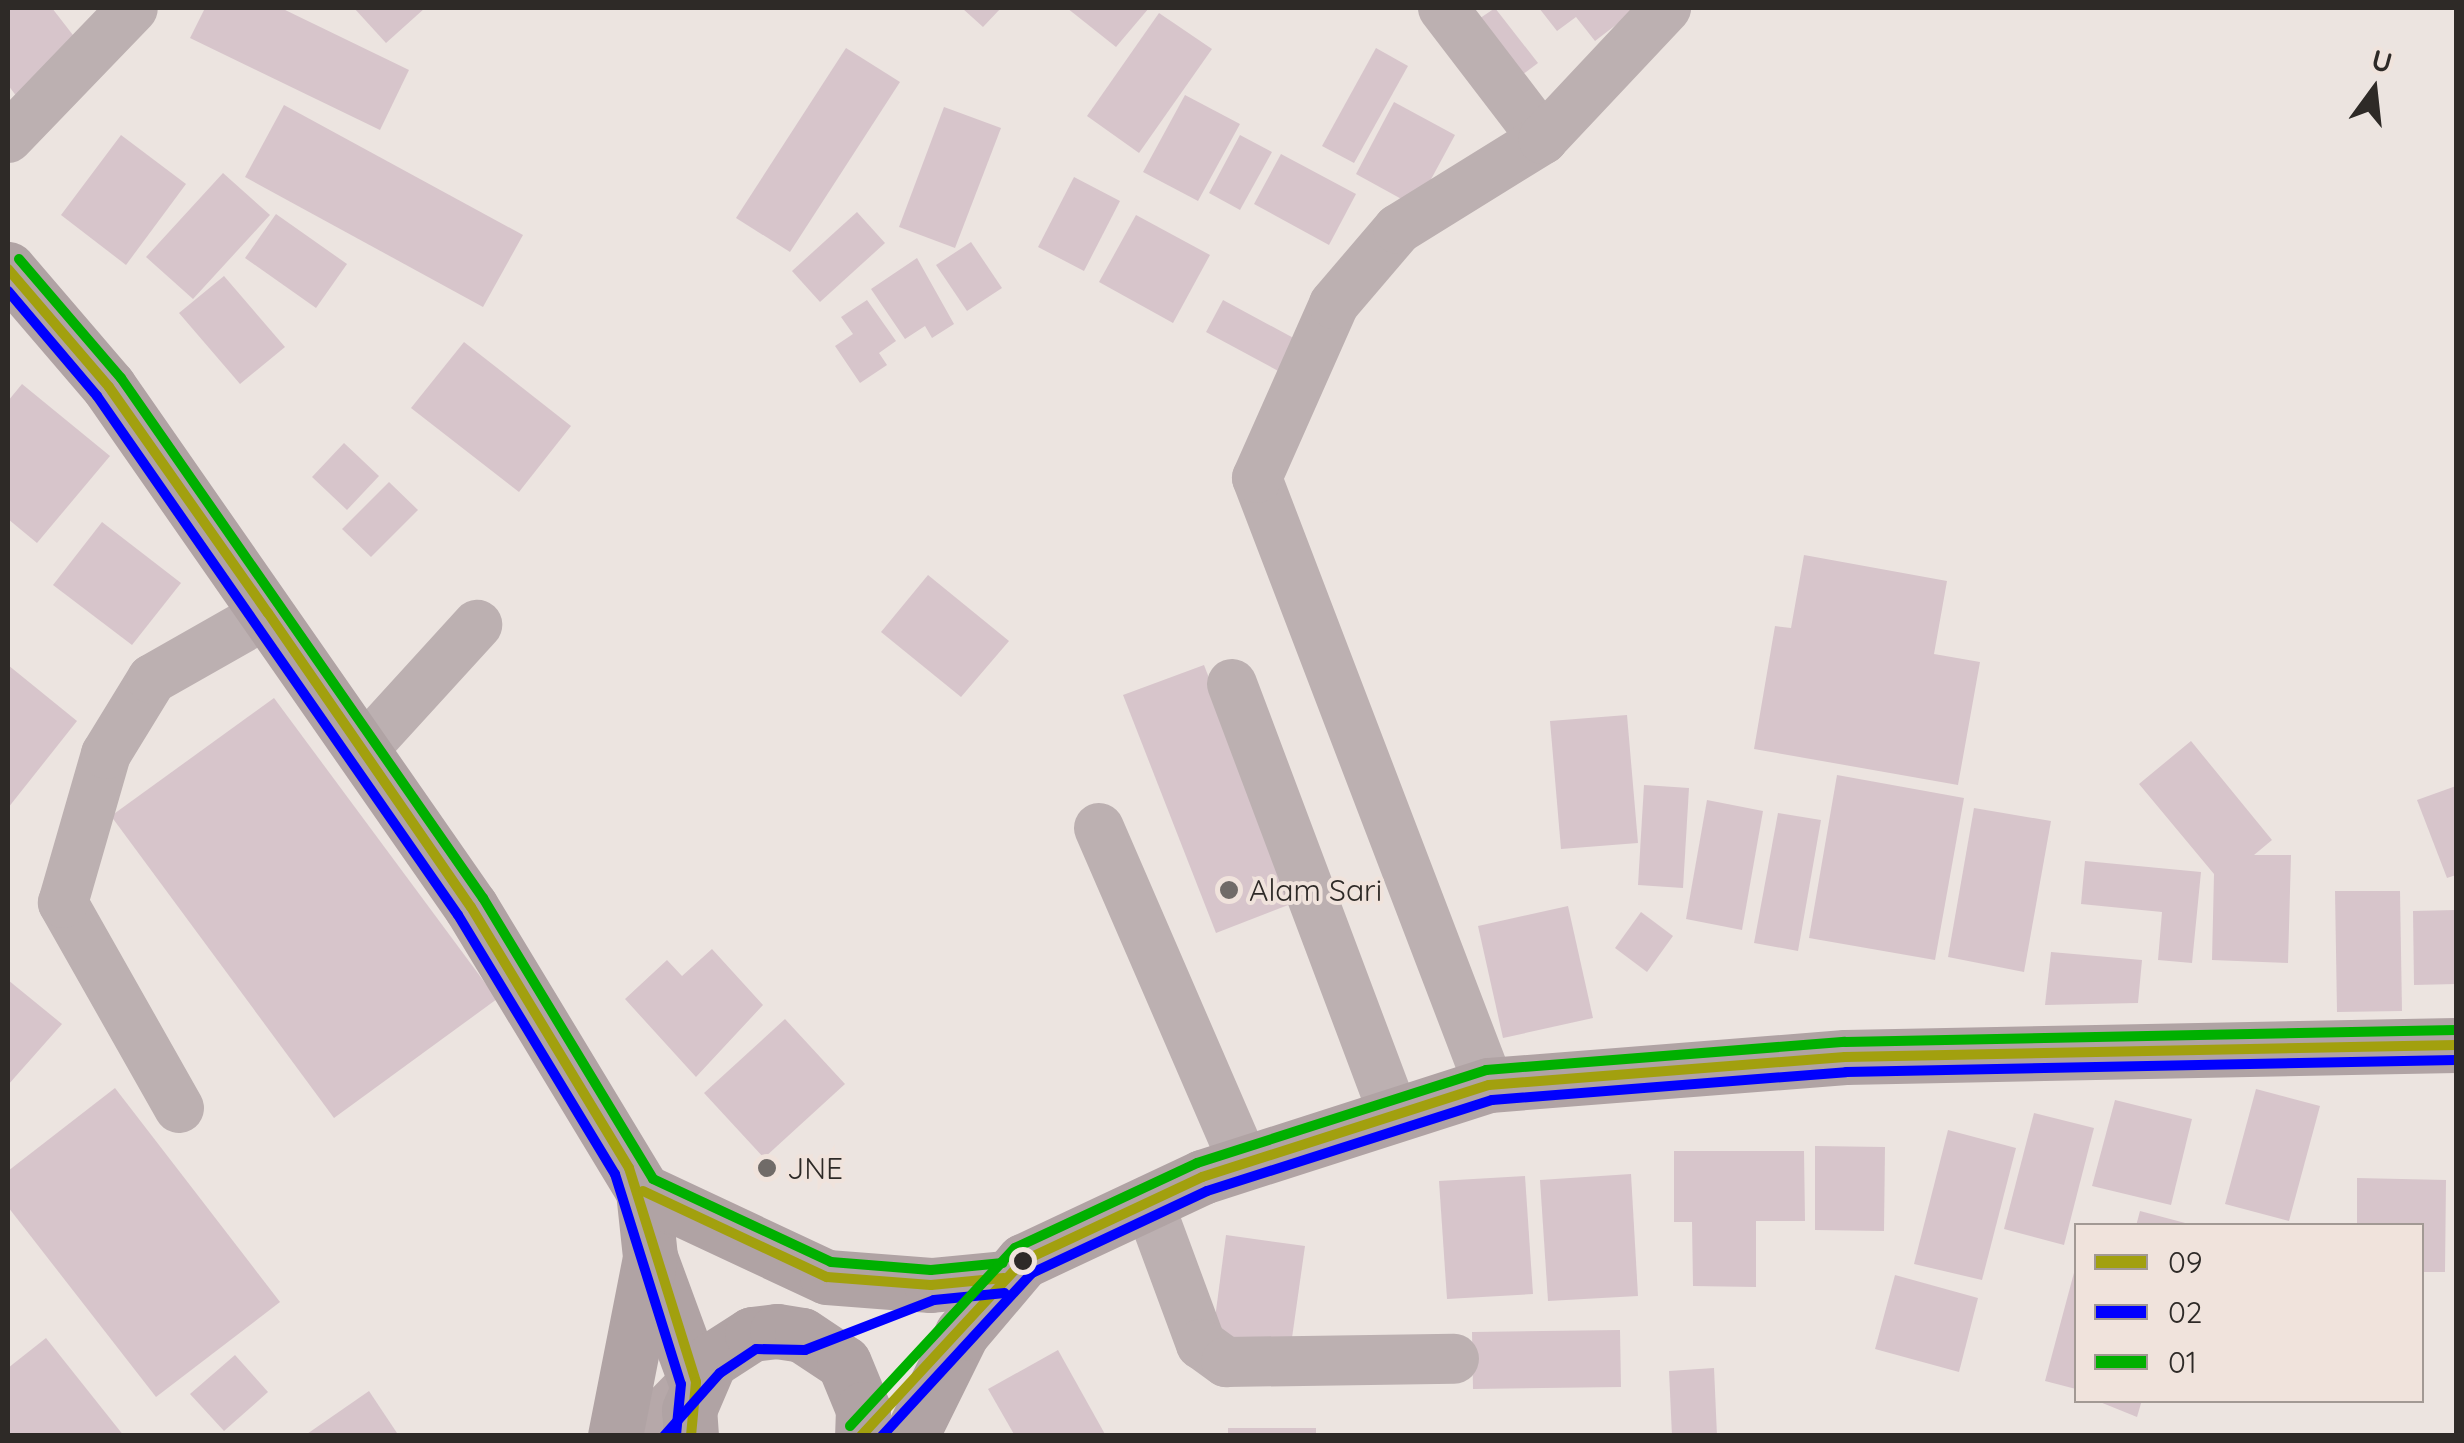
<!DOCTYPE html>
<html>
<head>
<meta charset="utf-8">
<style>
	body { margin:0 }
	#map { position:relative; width:2464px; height:1443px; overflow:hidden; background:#ece4e0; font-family:Quicksand,sans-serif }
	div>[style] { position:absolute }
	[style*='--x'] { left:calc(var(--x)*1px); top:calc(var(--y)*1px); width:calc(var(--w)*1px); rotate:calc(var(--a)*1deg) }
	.building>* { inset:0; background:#d7c5cb }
	.minor>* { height:50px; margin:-25px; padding:0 25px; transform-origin:25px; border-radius:25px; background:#bcb0b1 }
	.major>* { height:55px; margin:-27.5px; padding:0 27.5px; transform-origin:27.5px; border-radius:27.5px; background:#b6a8a9 }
	.highway>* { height:55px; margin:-27.5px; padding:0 27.5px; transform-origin:27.5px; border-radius:27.5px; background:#b0a3a4 }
	.bus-1>* { height:10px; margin:-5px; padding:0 5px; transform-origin:5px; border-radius:5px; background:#a2a00e }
	.bus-2>* { height:10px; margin:-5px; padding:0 5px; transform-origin:5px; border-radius:5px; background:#00f }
	.bus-3>* { height:10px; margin:-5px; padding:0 5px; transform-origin:5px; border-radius:5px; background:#00b000 }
	.dots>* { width:28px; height:28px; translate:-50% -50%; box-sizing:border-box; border:5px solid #f0e3dc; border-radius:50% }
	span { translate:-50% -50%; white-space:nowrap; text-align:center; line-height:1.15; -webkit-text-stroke:8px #f0e3dc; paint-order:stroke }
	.poi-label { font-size:30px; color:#2e2a27 }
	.left { translate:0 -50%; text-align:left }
	.frame { position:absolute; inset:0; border:10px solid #2e2a27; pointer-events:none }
	.legend { position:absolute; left:2074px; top:1223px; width:350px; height:180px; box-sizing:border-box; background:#f0e3dc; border:2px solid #a29994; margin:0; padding:12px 18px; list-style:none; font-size:30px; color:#2e2a27 }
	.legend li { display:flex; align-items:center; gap:20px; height:50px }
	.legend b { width:50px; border:2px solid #a29994 }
	.north { position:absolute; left:2324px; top:40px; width:100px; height:100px; -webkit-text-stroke:8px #f0e3dc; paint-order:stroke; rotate:15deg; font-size:28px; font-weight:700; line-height:40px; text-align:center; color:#2e2a27 }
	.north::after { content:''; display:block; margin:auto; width:35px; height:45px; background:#2e2a27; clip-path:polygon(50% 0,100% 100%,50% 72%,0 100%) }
</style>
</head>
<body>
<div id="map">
	<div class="building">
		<div style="clip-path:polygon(8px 8px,52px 8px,83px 48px,17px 97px,8px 85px)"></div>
		<div style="clip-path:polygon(205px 8px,281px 8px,409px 70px,380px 130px,190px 38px)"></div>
		<div style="clip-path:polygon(354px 8px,425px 8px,386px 43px)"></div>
		<div style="clip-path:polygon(962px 8px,1001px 8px,983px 27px)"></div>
		<div style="clip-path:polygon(1067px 8px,1149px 8px,1116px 47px)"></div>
		<div style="clip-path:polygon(1495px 8px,1538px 63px,1514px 81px,1470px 25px)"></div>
		<div style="clip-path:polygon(1539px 8px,1638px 8px,1595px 41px,1576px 17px,1557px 31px)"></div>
		<div style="clip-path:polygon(1159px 13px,1212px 49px,1139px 153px,1087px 116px)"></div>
		<div style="clip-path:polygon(846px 48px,900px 82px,790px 252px,736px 218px)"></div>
		<div style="clip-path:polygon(1376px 48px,1408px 66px,1354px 163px,1322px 146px)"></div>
		<div style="clip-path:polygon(1185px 95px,1240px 124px,1198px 201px,1143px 172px)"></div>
		<div style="clip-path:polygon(1394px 102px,1455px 135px,1416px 207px,1356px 174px)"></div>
		<div style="clip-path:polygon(284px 105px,523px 235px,483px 307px,245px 177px)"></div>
		<div style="clip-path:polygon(944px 107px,1001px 128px,955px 248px,899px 227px)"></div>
		<div style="clip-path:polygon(121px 135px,186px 184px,126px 265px,61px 215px)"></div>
		<div style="clip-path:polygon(1240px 135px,1272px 152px,1240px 210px,1209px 193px)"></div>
		<div style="clip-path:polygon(1281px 154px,1356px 194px,1329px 245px,1254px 204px)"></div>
		<div style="clip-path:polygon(223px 173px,270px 215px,193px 299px,146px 257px)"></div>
		<div style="clip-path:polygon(1074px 177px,1120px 201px,1084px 271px,1038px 247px)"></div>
		<div style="clip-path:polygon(857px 212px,885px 243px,820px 302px,792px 271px)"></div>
		<div style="clip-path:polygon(276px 214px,347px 264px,316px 308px,245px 258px)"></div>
		<div style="clip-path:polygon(1136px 215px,1210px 255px,1173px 323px,1099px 282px)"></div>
		<div style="clip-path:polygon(971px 242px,1002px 288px,967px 311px,936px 265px)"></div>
		<div style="clip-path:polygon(917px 258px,954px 324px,932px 338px,925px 326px,905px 339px,871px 289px)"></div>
		<div style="clip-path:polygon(224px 276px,285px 347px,240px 384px,179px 313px)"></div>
		<div style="clip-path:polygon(867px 300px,896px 341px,879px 353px,887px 365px,860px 383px,835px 346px,853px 334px,841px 317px)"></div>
		<div style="clip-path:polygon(1223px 300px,1299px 341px,1282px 373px,1206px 332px)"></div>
		<div style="clip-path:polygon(464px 342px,571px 426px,519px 492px,411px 408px)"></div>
		<div style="clip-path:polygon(22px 384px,110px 456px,37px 543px,8px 519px,8px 401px)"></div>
		<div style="clip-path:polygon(344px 443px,379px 476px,347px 510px,312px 477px)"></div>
		<div style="clip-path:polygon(389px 482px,418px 510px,371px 557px,342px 529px)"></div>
		<div style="clip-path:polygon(102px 522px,181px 583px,132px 645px,53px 585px)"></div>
		<div style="clip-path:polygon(1804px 555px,1947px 581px,1934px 654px,1980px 662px,1958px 785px,1754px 749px,1775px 626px,1791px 628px)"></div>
		<div style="clip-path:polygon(928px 575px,1009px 641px,961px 697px,881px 632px)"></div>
		<div style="clip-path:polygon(8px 665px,77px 721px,8px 808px)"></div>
		<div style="clip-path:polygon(1204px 665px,1296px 902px,1216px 933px,1123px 695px)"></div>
		<div style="clip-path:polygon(274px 698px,497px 999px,334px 1118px,111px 816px)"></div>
		<div style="clip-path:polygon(1627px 715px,1638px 843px,1561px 849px,1550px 721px)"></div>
		<div style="clip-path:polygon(2191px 741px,2272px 840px,2254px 855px,2291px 855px,2288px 963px,2212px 960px,2214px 874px,2139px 784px)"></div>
		<div style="clip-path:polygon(1837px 775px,1964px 798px,1935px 960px,1809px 938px)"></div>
		<div style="clip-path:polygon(1644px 785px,1689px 788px,1683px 888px,1638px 885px)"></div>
		<div style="clip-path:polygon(2456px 786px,2456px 875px,2447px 878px,2417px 800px)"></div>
		<div style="clip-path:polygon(1707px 800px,1763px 811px,1742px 930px,1686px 919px)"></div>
		<div style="clip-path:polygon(1974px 808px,2051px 821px,2024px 972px,1948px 957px)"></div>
		<div style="clip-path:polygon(1778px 813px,1821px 820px,1798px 951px,1754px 943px)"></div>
		<div style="clip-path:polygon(2085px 861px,2201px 872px,2192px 963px,2158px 960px,2162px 912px,2081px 904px)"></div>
		<div style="clip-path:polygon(2335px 891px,2400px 891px,2402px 1011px,2337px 1012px)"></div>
		<div style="clip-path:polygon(1568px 906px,1593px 1018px,1503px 1038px,1478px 926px)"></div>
		<div style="clip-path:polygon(2456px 910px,2456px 984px,2414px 985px,2413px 911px)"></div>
		<div style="clip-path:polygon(1641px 912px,1673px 936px,1647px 972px,1615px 948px)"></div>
		<div style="clip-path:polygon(712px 949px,763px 1005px,696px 1077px,625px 999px,667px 960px,682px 976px)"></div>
		<div style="clip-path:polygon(2051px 952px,2142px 960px,2138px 1003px,2045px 1005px)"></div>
		<div style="clip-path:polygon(8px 980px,62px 1024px,8px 1085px)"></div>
		<div style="clip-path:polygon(785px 1019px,845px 1084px,764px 1158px,704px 1093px)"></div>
		<div style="clip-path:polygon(115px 1088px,280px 1302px,156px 1397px,8px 1207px,8px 1171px)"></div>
		<div style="clip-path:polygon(2256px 1089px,2320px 1106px,2289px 1221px,2225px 1204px)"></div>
		<div style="clip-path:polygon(2115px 1100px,2192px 1119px,2171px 1205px,2092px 1186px)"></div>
		<div style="clip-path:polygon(2034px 1113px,2094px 1128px,2064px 1245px,2004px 1229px)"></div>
		<div style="clip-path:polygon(1948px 1130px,2016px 1148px,1982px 1280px,1914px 1264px)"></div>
		<div style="clip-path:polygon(1815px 1146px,1885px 1147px,1884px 1231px,1815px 1230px)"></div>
		<div style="clip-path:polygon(1674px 1151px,1804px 1151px,1805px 1221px,1756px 1221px,1756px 1287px,1693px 1286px,1692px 1222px,1674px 1222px)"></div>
		<div style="clip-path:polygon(1631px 1174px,1638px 1296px,1548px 1301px,1540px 1180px)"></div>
		<div style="clip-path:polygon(1525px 1176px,1533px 1294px,1447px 1299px,1439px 1181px)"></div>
		<div style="clip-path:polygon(2357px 1178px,2446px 1180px,2445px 1272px,2422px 1272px,2422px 1226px,2357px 1226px)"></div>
		<div style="clip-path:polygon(2140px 1211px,2189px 1224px,2189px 1226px,2136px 1226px)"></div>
		<div style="clip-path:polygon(1226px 1235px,1305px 1246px,1290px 1352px,1212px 1341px)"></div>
		<div style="clip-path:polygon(2075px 1269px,2076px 1270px,2076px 1389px,2045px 1381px)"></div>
		<div style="clip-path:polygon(1895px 1275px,1978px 1298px,1959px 1372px,1875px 1349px)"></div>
		<div style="clip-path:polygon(1620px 1330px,1621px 1387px,1473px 1389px,1472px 1332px)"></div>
		<div style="clip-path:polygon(46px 1338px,124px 1436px,8px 1436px,8px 1368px)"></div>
		<div style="clip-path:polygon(1058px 1350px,1106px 1436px,1015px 1436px,988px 1389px)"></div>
		<div style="clip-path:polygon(235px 1355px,268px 1392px,224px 1431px,190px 1394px)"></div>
		<div style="clip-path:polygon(1714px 1368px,1717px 1436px,1672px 1436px,1669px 1371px)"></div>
		<div style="clip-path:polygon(369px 1391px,399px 1436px,304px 1436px)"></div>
		<div style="clip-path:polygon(2095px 1400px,2142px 1400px,2137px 1417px)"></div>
		<div style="clip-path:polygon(1228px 1428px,1316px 1428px,1316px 1436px,1228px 1436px)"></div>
	</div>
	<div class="minor">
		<div style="--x:1443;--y:8;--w:165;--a:52.6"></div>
		<div style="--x:8;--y:138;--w:180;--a:-46.1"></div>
		<div style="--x:1232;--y:684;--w:455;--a:69.4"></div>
		<div style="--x:362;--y:751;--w:171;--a:-47.6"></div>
		<div style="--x:1099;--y:828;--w:365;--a:66.6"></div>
		<div style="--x:1489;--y:1085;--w:650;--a:-110.92"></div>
		<div style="--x:1257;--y:478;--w:190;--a:-66.1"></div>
		<div style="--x:1334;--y:304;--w:99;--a:-49.5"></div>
		<div style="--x:1398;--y:229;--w:171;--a:-31.8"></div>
		<div style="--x:1543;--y:139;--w:180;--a:-46.8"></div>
		<div style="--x:179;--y:1108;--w:236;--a:-119.5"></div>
		<div style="--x:63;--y:903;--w:155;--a:-73.9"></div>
		<div style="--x:106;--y:754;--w:88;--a:-58.5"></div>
		<div style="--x:152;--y:679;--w:133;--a:-29.6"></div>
		<div style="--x:1148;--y:1201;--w:153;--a:69.7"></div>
		<div style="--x:1201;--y:1344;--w:31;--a:36"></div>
		<div style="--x:1226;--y:1362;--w:228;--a:-0.8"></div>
	</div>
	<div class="major">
		<div style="--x:643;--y:1436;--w:76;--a:-45.5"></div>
	</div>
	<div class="highway">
		<div style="--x:8;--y:269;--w:155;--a:49.4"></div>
		<div style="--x:109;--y:387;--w:634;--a:55.16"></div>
		<div style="--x:471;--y:907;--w:332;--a:58.8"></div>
		<div style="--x:643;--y:1191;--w:66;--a:83.9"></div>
		<div style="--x:650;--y:1257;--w:133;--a:69.8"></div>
		<div style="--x:643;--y:1191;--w:203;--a:25.1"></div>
		<div style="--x:827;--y:1277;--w:104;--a:4.4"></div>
		<div style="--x:931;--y:1285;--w:73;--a:-5.5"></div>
		<div style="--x:615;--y:1436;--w:177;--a:-78.9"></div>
		<div style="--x:691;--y:1436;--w:26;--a:-94"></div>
		<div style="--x:689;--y:1410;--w:53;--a:-66.8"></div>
		<div style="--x:710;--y:1361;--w:50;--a:-32.7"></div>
		<div style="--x:752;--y:1334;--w:25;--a:-7"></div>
		<div style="--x:777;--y:1331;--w:25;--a:9"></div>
		<div style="--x:802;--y:1335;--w:50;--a:33.7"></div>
		<div style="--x:844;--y:1363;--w:50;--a:67.6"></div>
		<div style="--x:863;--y:1409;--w:26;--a:92"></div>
		<div style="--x:911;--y:1436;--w:115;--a:-63.7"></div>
		<div style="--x:962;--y:1333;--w:94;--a:-49.7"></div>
		<div style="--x:1023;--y:1261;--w:198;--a:-25.1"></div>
		<div style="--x:1202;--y:1177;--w:301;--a:-17.8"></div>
		<div style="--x:1489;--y:1085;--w:357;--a:-4.5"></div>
		<div style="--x:1845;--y:1057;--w:611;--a:-1.13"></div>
	</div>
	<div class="bus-1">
		<div style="--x:8;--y:269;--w:155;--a:49.4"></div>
		<div style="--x:109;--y:387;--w:276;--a:54.9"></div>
		<div style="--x:268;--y:613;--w:357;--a:55.4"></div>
		<div style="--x:471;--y:907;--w:305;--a:58.8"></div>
		<div style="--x:629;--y:1168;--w:224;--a:72.6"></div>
		<div style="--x:696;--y:1382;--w:54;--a:95.3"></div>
		<div style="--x:643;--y:1191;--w:203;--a:25.1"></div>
		<div style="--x:827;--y:1277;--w:104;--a:4.4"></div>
		<div style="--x:931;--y:1285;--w:73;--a:-5.5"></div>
		<div style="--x:861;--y:1436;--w:238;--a:-47.2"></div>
		<div style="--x:1023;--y:1261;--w:198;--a:-25.1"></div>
		<div style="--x:1202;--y:1177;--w:301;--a:-17.8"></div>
		<div style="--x:1489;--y:1085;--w:357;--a:-4.5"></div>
		<div style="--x:1845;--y:1057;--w:611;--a:-1.13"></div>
	</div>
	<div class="bus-2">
		<div style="--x:8;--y:291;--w:138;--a:49.7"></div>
		<div style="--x:97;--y:396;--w:632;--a:55.18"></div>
		<div style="--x:458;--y:915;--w:303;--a:58.8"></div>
		<div style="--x:615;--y:1174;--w:220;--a:72.6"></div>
		<div style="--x:681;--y:1384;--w:51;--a:95.6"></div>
		<div style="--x:664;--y:1436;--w:84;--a:-48.4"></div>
		<div style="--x:720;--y:1373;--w:43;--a:-33.7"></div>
		<div style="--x:756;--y:1349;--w:49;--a:1.2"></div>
		<div style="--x:805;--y:1350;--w:138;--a:-21.2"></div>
		<div style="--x:934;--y:1300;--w:71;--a:-5.6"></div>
		<div style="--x:882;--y:1436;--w:222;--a:-47.4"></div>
		<div style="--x:1032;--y:1273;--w:193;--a:-25.1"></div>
		<div style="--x:1207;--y:1191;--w:299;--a:-17.7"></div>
		<div style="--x:1492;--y:1100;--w:355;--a:-4.5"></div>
		<div style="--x:1846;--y:1072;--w:610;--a:-1.13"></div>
	</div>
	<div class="bus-3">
		<div style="--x:19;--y:259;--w:157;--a:49.4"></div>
		<div style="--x:121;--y:378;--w:634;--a:55.16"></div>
		<div style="--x:483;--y:898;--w:328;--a:58.8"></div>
		<div style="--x:653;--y:1179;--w:196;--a:25"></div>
		<div style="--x:831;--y:1262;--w:100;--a:4.6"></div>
		<div style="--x:931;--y:1270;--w:72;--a:-5.6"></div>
		<div style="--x:850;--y:1426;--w:243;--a:-47.2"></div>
		<div style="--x:1015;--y:1248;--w:201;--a:-25"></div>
		<div style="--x:1197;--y:1163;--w:304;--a:-17.8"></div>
		<div style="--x:1486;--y:1070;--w:360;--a:-4.5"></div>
		<div style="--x:1845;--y:1042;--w:611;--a:-1.13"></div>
	</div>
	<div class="dots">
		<div style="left:1229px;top:890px;background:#706b68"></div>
		<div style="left:767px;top:1168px;background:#706b68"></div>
		<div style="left:1023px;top:1261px;background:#2e2a27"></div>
	</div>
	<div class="poi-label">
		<span class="left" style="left:1249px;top:890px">Alam Sari</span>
		<span class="left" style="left:787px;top:1168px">JNE</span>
	</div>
	<div class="frame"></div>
	<ul class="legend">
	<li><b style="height:12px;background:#a2a00e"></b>09</li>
	<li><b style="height:12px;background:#00f"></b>02</li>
	<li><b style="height:12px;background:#00b000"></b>01</li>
	</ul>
	<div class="north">U</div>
</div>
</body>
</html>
